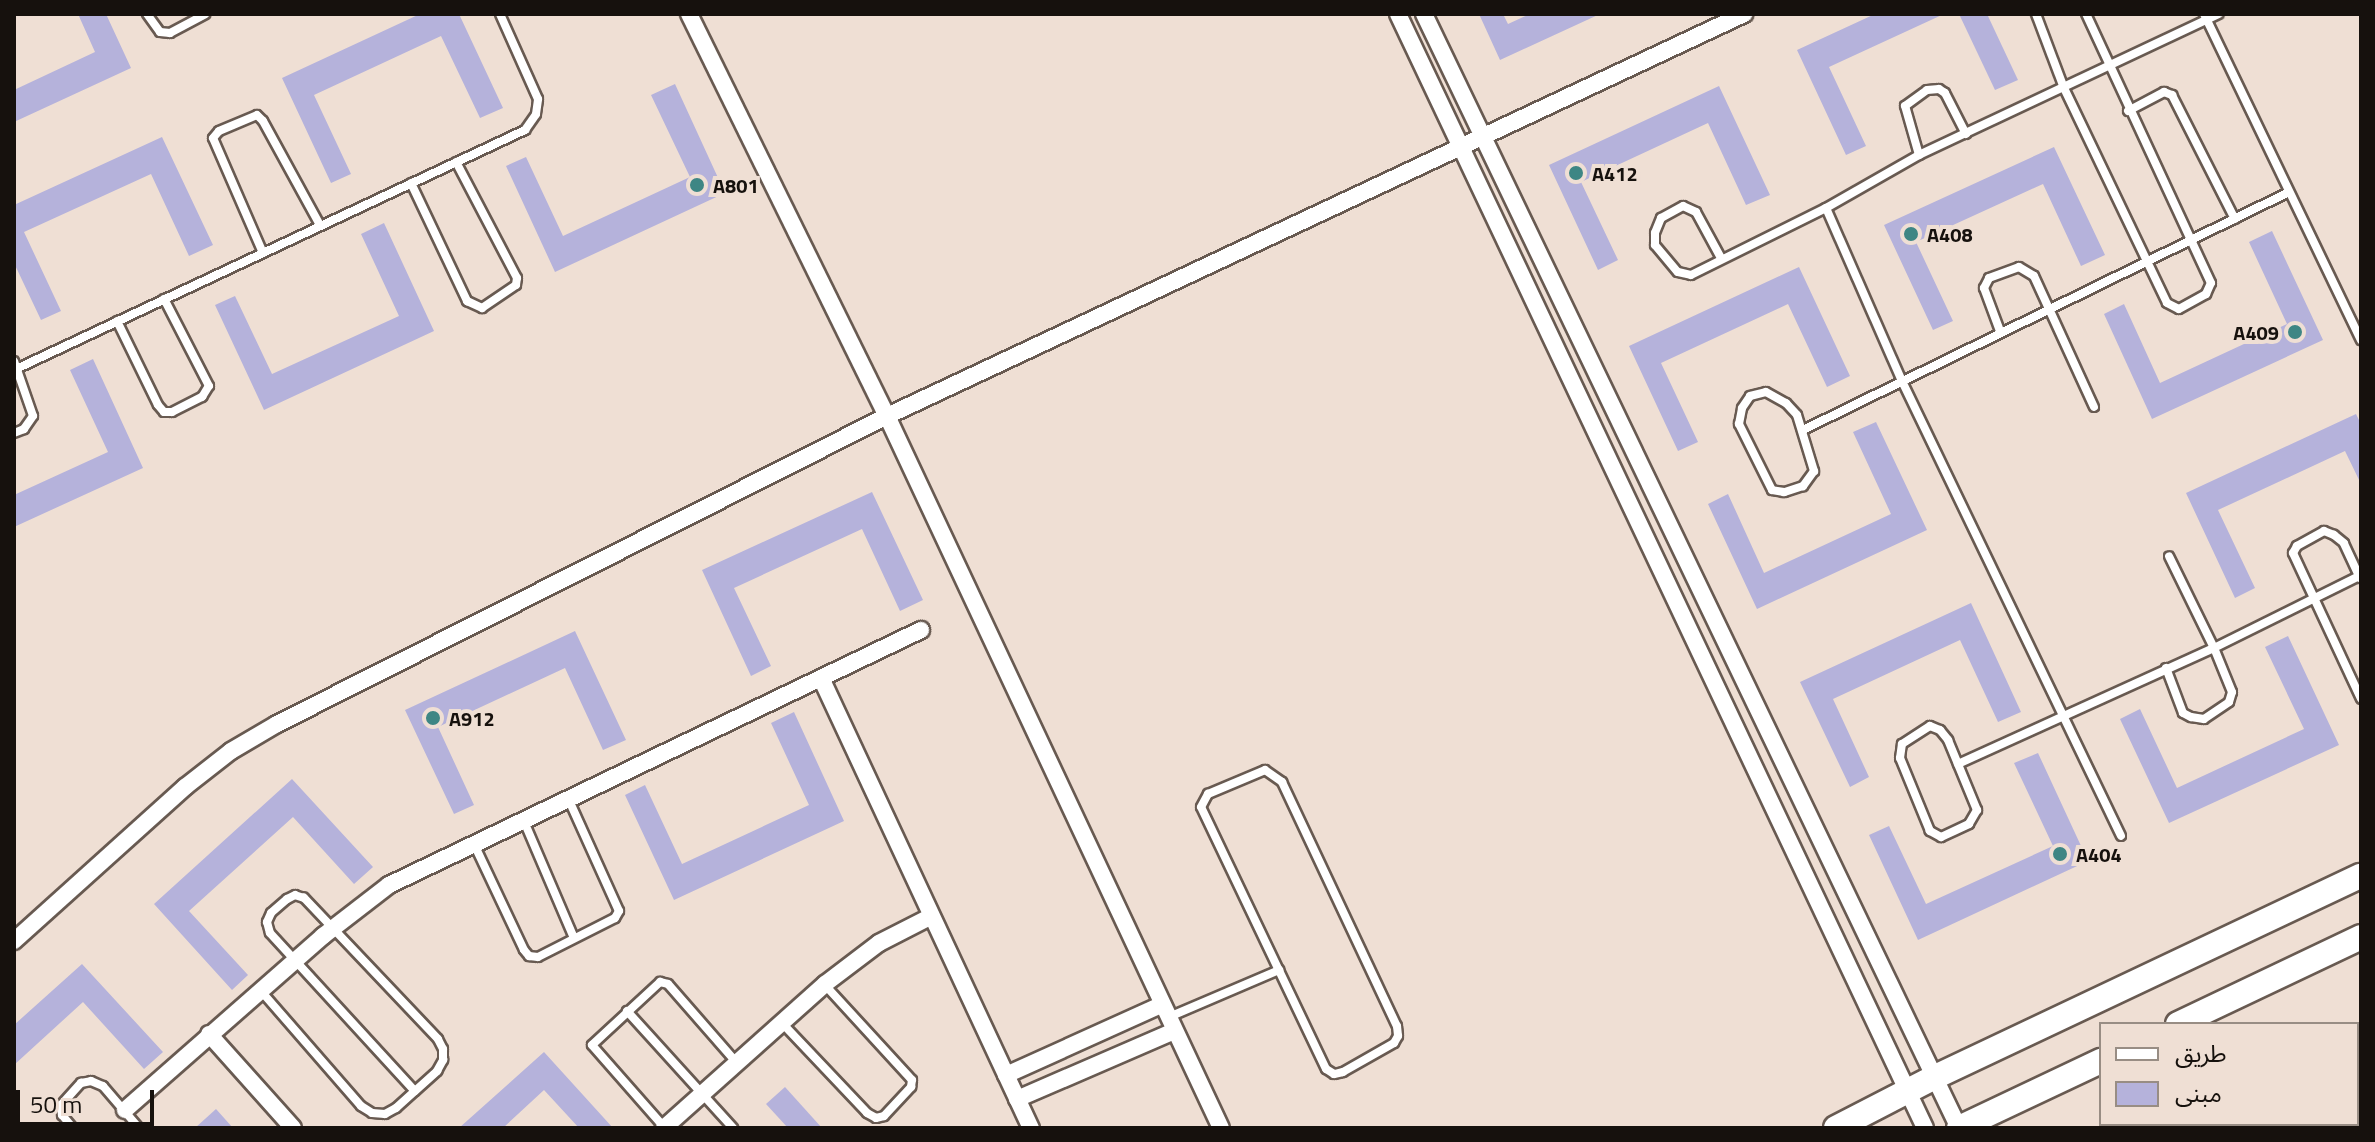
<!DOCTYPE html>
<html>
<head>
<meta charset="utf-8">
<style>
	body { margin:0 }
	#map { position:relative; width:2375px; height:1142px; overflow:hidden; background:#efdfd4; font-family:"Titillium Web","Noto Sans Arabic",sans-serif }
	div>[style] { position:absolute }
	[style*='--x'] { left:calc(var(--x)*1px); top:calc(var(--y)*1px); width:calc(var(--w)*1px); rotate:calc(var(--a)*1deg) }
	.building>* { inset:0; background:#b5b2db }
	.roads { filter:drop-shadow(2px 0 #685a51) drop-shadow(-2px 0 #685a51) drop-shadow(0 2px #685a51) drop-shadow(0 -2px #685a51) }
	.lane>* { height:8px; margin:-4px; padding:0 4px; transform-origin:4px; border-radius:4px; background:#fff }
	.street>* { height:16px; margin:-8px; padding:0 8px; transform-origin:8px; border-radius:8px; background:#fff }
	.secondary>* { height:24px; margin:-12px; padding:0 12px; transform-origin:12px; border-radius:12px; background:#fff }
	.dots>* { width:22px; height:22px; translate:-50% -50%; box-sizing:border-box; border:4px solid #efdfd4; border-radius:50% }
	span { translate:-50% -50%; white-space:nowrap; text-align:center; line-height:1.15; -webkit-text-stroke:8px #efdfd4; paint-order:stroke }
	.poi-label { font-size:20px; color:#16110d; font-weight:700 }
	.left { translate:0 -50%; text-align:left }
	.right { translate:-100% -50%; text-align:right }
	.frame { position:absolute; inset:0; border:16px solid #16110d; pointer-events:none }
	.legend { position:absolute; left:2099px; top:1022px; width:260px; height:104px; box-sizing:border-box; background:#efdfd4; border:2px solid #988d84; margin:0; padding:10px 14px; list-style:none; font-size:24px; color:#16110d }
	.legend li { display:flex; align-items:center; gap:16px; height:40px }
	.legend b { width:40px; border:2px solid #988d84 }
	.scale { position:absolute; left:16px; top:1090px; width:138px; height:36px; box-sizing:border-box; border:4px solid #16110d; border-top:0; padding-left:10px; font-size:24px; line-height:28px; white-space:nowrap; color:#16110d; -webkit-text-stroke:6px #efdfd4; paint-order:stroke }
</style>
</head>
<body>
<div id="map">
	<div class="building">
		<div style="clip-path:polygon(78px 14px,106px 14px,131px 68px,14px 122px,14px 90px,95px 52px)"></div>
		<div style="clip-path:polygon(420px 14px,459px 14px,503px 108px,480px 118px,441px 36px,314px 95px,351px 174px,331px 183px,282px 78px)"></div>
		<div style="clip-path:polygon(1479px 14px,1503px 14px,1508px 24px,1530px 14px,1600px 14px,1500px 60px)"></div>
		<div style="clip-path:polygon(1875px 14px,1944px 14px,1829px 67px,1866px 146px,1846px 155px,1797px 50px)"></div>
		<div style="clip-path:polygon(1959px 14px,1987px 14px,2018px 80px,1995px 90px)"></div>
		<div style="clip-path:polygon(675px 84px,725px 193px,555px 272px,506px 166px,526px 157px,563px 236px,690px 177px,651px 95px)"></div>
		<div style="clip-path:polygon(1719px 86px,1770px 195px,1746px 205px,1708px 123px,1581px 182px,1618px 260px,1598px 270px,1549px 165px)"></div>
		<div style="clip-path:polygon(162px 137px,213px 245px,189px 256px,151px 174px,24px 232px,61px 311px,41px 320px,14px 263px,14px 205px)"></div>
		<div style="clip-path:polygon(2054px 147px,2105px 255px,2081px 266px,2043px 184px,1916px 242px,1953px 321px,1933px 330px,1884px 225px)"></div>
		<div style="clip-path:polygon(384px 223px,434px 331px,264px 410px,215px 305px,235px 296px,272px 374px,399px 316px,361px 234px)"></div>
		<div style="clip-path:polygon(2272px 231px,2323px 340px,2152px 419px,2104px 314px,2124px 304px,2160px 383px,2287px 324px,2249px 242px)"></div>
		<div style="clip-path:polygon(1799px 267px,1850px 376px,1827px 387px,1788px 304px,1661px 363px,1698px 442px,1678px 451px,1629px 346px)"></div>
		<div style="clip-path:polygon(93px 359px,143px 468px,14px 527px,14px 495px,108px 452px,70px 370px)"></div>
		<div style="clip-path:polygon(2356px 414px,2361px 424px,2361px 484px,2345px 451px,2218px 510px,2255px 588px,2235px 598px,2186px 493px)"></div>
		<div style="clip-path:polygon(1876px 422px,1927px 530px,1757px 609px,1708px 504px,1728px 494px,1764px 573px,1891px 514px,1853px 432px)"></div>
		<div style="clip-path:polygon(872px 492px,923px 600px,900px 611px,862px 529px,734px 588px,771px 666px,751px 676px,702px 570px)"></div>
		<div style="clip-path:polygon(1971px 603px,2021px 712px,1998px 722px,1960px 640px,1833px 699px,1869px 777px,1850px 787px,1800px 682px)"></div>
		<div style="clip-path:polygon(575px 631px,626px 740px,603px 750px,565px 668px,438px 727px,474px 805px,454px 814px,405px 710px)"></div>
		<div style="clip-path:polygon(2288px 636px,2339px 745px,2169px 823px,2120px 719px,2140px 709px,2177px 788px,2304px 729px,2265px 647px)"></div>
		<div style="clip-path:polygon(794px 712px,844px 821px,674px 900px,625px 795px,645px 785px,682px 864px,809px 805px,771px 723px)"></div>
		<div style="clip-path:polygon(2038px 753px,2088px 861px,1918px 940px,1869px 835px,1889px 826px,1926px 904px,2053px 846px,2014px 763px)"></div>
		<div style="clip-path:polygon(292px 779px,373px 867px,354px 884px,293px 817px,189px 911px,248px 975px,232px 990px,154px 904px)"></div>
		<div style="clip-path:polygon(82px 964px,163px 1052px,144px 1069px,83px 1002px,14px 1065px,14px 1025px)"></div>
		<div style="clip-path:polygon(544px 1052px,613px 1128px,579px 1128px,544px 1090px,503px 1128px,459px 1128px)"></div>
		<div style="clip-path:polygon(785px 1087px,822px 1128px,788px 1128px,766px 1104px)"></div>
		<div style="clip-path:polygon(216px 1109px,233px 1128px,195px 1128px)"></div>
	</div>
	<div class="roads">
		<div class="lane">
			<div style="--x:147;--y:14;--w:22;--a:54"></div>
			<div style="--x:160;--y:32;--w:10;--a:6"></div>
			<div style="--x:170;--y:33;--w:40;--a:-28"></div>
			<div style="--x:2036;--y:14;--w:79;--a:69.3"></div>
			<div style="--x:2064;--y:88;--w:238;--a:64.4"></div>
			<div style="--x:2167;--y:303;--w:13;--a:27"></div>
			<div style="--x:2179;--y:309;--w:31;--a:-29"></div>
			<div style="--x:2206;--y:294;--w:12;--a:-66"></div>
			<div style="--x:2211;--y:283;--w:297;--a:-114.9"></div>
			<div style="--x:2204;--y:14;--w:362;--a:64.3"></div>
			<div style="--x:2128;--y:111;--w:41;--a:-27.8"></div>
			<div style="--x:2164;--y:92;--w:9;--a:21"></div>
			<div style="--x:2172;--y:95;--w:139;--a:63.1"></div>
			<div style="--x:1919;--y:155;--w:51;--a:-105.9"></div>
			<div style="--x:1905;--y:106;--w:27;--a:-36"></div>
			<div style="--x:1927;--y:90;--w:12;--a:-5"></div>
			<div style="--x:1939;--y:89;--w:7;--a:34"></div>
			<div style="--x:1945;--y:93;--w:46;--a:62.9"></div>
			<div style="--x:411;--y:183;--w:131;--a:64.6"></div>
			<div style="--x:467;--y:301;--w:17;--a:25"></div>
			<div style="--x:482;--y:308;--w:41;--a:-34.1"></div>
			<div style="--x:516;--y:285;--w:7;--a:-82"></div>
			<div style="--x:517;--y:278;--w:131;--a:-117.7"></div>
			<div style="--x:1826;--y:208;--w:187;--a:66.3"></div>
			<div style="--x:1901;--y:379;--w:507;--a:64.29"></div>
			<div style="--x:263;--y:253;--w:125;--a:-113.5"></div>
			<div style="--x:213;--y:138;--w:9;--a:-49"></div>
			<div style="--x:219;--y:131;--w:41;--a:-22.8"></div>
			<div style="--x:257;--y:115;--w:8;--a:45"></div>
			<div style="--x:263;--y:121;--w:119;--a:61.3"></div>
			<div style="--x:1721;--y:258;--w:52;--a:-118.5"></div>
			<div style="--x:1696;--y:212;--w:14;--a:-155"></div>
			<div style="--x:1683;--y:206;--w:25;--a:151"></div>
			<div style="--x:1661;--y:218;--w:16;--a:112"></div>
			<div style="--x:1655;--y:233;--w:12;--a:90"></div>
			<div style="--x:1655;--y:245;--w:35;--a:50"></div>
			<div style="--x:1678;--y:272;--w:13;--a:13"></div>
			<div style="--x:1691;--y:275;--w:151;--a:-26.4"></div>
			<div style="--x:1826;--y:208;--w:107;--a:-29.7"></div>
			<div style="--x:1919;--y:155;--w:331;--a:-25.2"></div>
			<div style="--x:117;--y:321;--w:93;--a:64"></div>
			<div style="--x:158;--y:405;--w:9;--a:49"></div>
			<div style="--x:164;--y:412;--w:8;--a:0"></div>
			<div style="--x:172;--y:412;--w:34;--a:-27"></div>
			<div style="--x:202;--y:397;--w:13;--a:-58"></div>
			<div style="--x:209;--y:386;--w:98;--a:-117.3"></div>
			<div style="--x:2000;--y:331;--w:46;--a:-110.4"></div>
			<div style="--x:1984;--y:288;--w:11;--a:-63"></div>
			<div style="--x:1989;--y:278;--w:32;--a:-20"></div>
			<div style="--x:2019;--y:267;--w:17;--a:31"></div>
			<div style="--x:2034;--y:276;--w:144;--a:65.4"></div>
			<div style="--x:14;--y:361;--w:58;--a:70.9"></div>
			<div style="--x:33;--y:416;--w:16;--a:125"></div>
			<div style="--x:24;--y:429;--w:11;--a:158"></div>
			<div style="--x:14;--y:370;--w:565;--a:-25.16"></div>
			<div style="--x:525;--y:130;--w:19;--a:-55"></div>
			<div style="--x:536;--y:114;--w:15;--a:-82"></div>
			<div style="--x:538;--y:99;--w:93;--a:-114.1"></div>
			<div style="--x:1766;--y:392;--w:23;--a:29"></div>
			<div style="--x:1786;--y:403;--w:16;--a:47"></div>
			<div style="--x:1797;--y:415;--w:59;--a:73.1"></div>
			<div style="--x:1814;--y:471;--w:19;--a:126"></div>
			<div style="--x:1803;--y:486;--w:20;--a:162"></div>
			<div style="--x:1784;--y:492;--w:12;--a:-171"></div>
			<div style="--x:1772;--y:490;--w:74;--a:-116.6"></div>
			<div style="--x:1739;--y:424;--w:16;--a:-79"></div>
			<div style="--x:1742;--y:408;--w:14;--a:-56"></div>
			<div style="--x:1750;--y:396;--w:16;--a:-14"></div>
			<div style="--x:1803;--y:430;--w:539;--a:-26.09"></div>
			<div style="--x:2360;--y:578;--w:38;--a:-115"></div>
			<div style="--x:2344;--y:543;--w:13;--a:-141"></div>
			<div style="--x:2334;--y:535;--w:11;--a:-158"></div>
			<div style="--x:2324;--y:531;--w:31;--a:151"></div>
			<div style="--x:2297;--y:546;--w:8;--a:120"></div>
			<div style="--x:2293;--y:553;--w:161;--a:65"></div>
			<div style="--x:2166;--y:668;--w:48;--a:69.3"></div>
			<div style="--x:2183;--y:713;--w:9;--a:27"></div>
			<div style="--x:2191;--y:717;--w:13;--a:9"></div>
			<div style="--x:2204;--y:719;--w:30;--a:-34"></div>
			<div style="--x:2229;--y:702;--w:10;--a:-73"></div>
			<div style="--x:2232;--y:692;--w:48;--a:-112.2"></div>
			<div style="--x:2214;--y:648;--w:102;--a:-116.1"></div>
			<div style="--x:1930;--y:726;--w:11;--a:22"></div>
			<div style="--x:1940;--y:730;--w:13;--a:51"></div>
			<div style="--x:1948;--y:740;--w:76;--a:67.5"></div>
			<div style="--x:1977;--y:810;--w:16;--a:120"></div>
			<div style="--x:1969;--y:824;--w:31;--a:155"></div>
			<div style="--x:1941;--y:837;--w:13;--a:-151"></div>
			<div style="--x:1930;--y:831;--w:79;--a:-112.3"></div>
			<div style="--x:1900;--y:758;--w:14;--a:-82"></div>
			<div style="--x:1902;--y:744;--w:33;--a:-33"></div>
			<div style="--x:1958;--y:764;--w:281;--a:-24.4"></div>
			<div style="--x:2214;--y:648;--w:164;--a:-26.4"></div>
			<div style="--x:1265;--y:770;--w:21;--a:35"></div>
			<div style="--x:1282;--y:782;--w:270;--a:64.8"></div>
			<div style="--x:1397;--y:1026;--w:10;--a:84"></div>
			<div style="--x:1398;--y:1036;--w:8;--a:120"></div>
			<div style="--x:1394;--y:1043;--w:59;--a:150.4"></div>
			<div style="--x:1343;--y:1072;--w:9;--a:167"></div>
			<div style="--x:1334;--y:1074;--w:9;--a:-148"></div>
			<div style="--x:1326;--y:1069;--w:290;--a:-115.5"></div>
			<div style="--x:1201;--y:807;--w:15;--a:-62"></div>
			<div style="--x:1208;--y:794;--w:62;--a:-22.8"></div>
			<div style="--x:523;--y:819;--w:129;--a:66.8"></div>
			<div style="--x:473;--y:842;--w:119;--a:64.7"></div>
			<div style="--x:524;--y:950;--w:8;--a:50"></div>
			<div style="--x:529;--y:956;--w:9;--a:6"></div>
			<div style="--x:538;--y:957;--w:86;--a:-26.9"></div>
			<div style="--x:615;--y:918;--w:8;--a:-60"></div>
			<div style="--x:619;--y:911;--w:124;--a:-114.3"></div>
			<div style="--x:261;--y:991;--w:152;--a:49"></div>
			<div style="--x:361;--y:1106;--w:13;--a:32"></div>
			<div style="--x:372;--y:1113;--w:13;--a:4"></div>
			<div style="--x:385;--y:1114;--w:13;--a:-29"></div>
			<div style="--x:396;--y:1108;--w:25;--a:-42"></div>
			<div style="--x:415;--y:1091;--w:30;--a:-42"></div>
			<div style="--x:437;--y:1071;--w:13;--a:-61"></div>
			<div style="--x:443;--y:1060;--w:11;--a:-90"></div>
			<div style="--x:443;--y:1049;--w:11;--a:-117"></div>
			<div style="--x:438;--y:1039;--w:195;--a:-133.5"></div>
			<div style="--x:304;--y:898;--w:9;--a:-162"></div>
			<div style="--x:295;--y:895;--w:9;--a:153"></div>
			<div style="--x:287;--y:899;--w:21;--a:139"></div>
			<div style="--x:271;--y:913;--w:10;--a:114"></div>
			<div style="--x:267;--y:922;--w:11;--a:75"></div>
			<div style="--x:270;--y:933;--w:214;--a:47.5"></div>
			<div style="--x:627;--y:1011;--w:158;--a:47.8"></div>
			<div style="--x:1169;--y:1017;--w:120;--a:-23.1"></div>
			<div style="--x:782;--y:1023;--w:124;--a:46.6"></div>
			<div style="--x:867;--y:1113;--w:10;--a:29"></div>
			<div style="--x:876;--y:1118;--w:8;--a:-14"></div>
			<div style="--x:884;--y:1116;--w:40;--a:-47"></div>
			<div style="--x:911;--y:1087;--w:7;--a:-82"></div>
			<div style="--x:912;--y:1080;--w:129;--a:-132.5"></div>
			<div style="--x:664;--y:1127;--w:109;--a:-131.3"></div>
			<div style="--x:592;--y:1045;--w:93;--a:-42.8"></div>
			<div style="--x:660;--y:982;--w:8;--a:14"></div>
			<div style="--x:668;--y:984;--w:105;--a:48.9"></div>
			<div style="--x:73;--y:1128;--w:17;--a:-130"></div>
			<div style="--x:62;--y:1115;--w:10;--a:-96"></div>
			<div style="--x:61;--y:1105;--w:30;--a:-48"></div>
			<div style="--x:81;--y:1083;--w:10;--a:-11"></div>
			<div style="--x:91;--y:1081;--w:13;--a:23"></div>
			<div style="--x:103;--y:1086;--w:55;--a:49.4"></div>
		</div>
		<div class="street">
			<div style="--x:689;--y:14;--w:448;--a:63.8"></div>
			<div style="--x:887;--y:416;--w:786;--a:64.87"></div>
			<div style="--x:1398;--y:14;--w:1232;--a:64.68"></div>
			<div style="--x:1424;--y:14;--w:1236;--a:64.35"></div>
			<div style="--x:821;--y:678;--w:497;--a:65"></div>
			<div style="--x:14;--y:941;--w:230;--a:-42"></div>
			<div style="--x:185;--y:787;--w:58;--a:-38"></div>
			<div style="--x:231;--y:751;--w:53;--a:-30.4"></div>
			<div style="--x:277;--y:724;--w:683;--a:-26.79"></div>
			<div style="--x:887;--y:416;--w:947;--a:-25.13"></div>
			<div style="--x:209;--y:1034;--w:126;--a:48.2"></div>
			<div style="--x:1006;--y:1075;--w:170;--a:-24.3"></div>
			<div style="--x:1017;--y:1099;--w:171;--a:-23.4"></div>
			<div style="--x:125;--y:1110;--w:264;--a:-41.3"></div>
			<div style="--x:323;--y:936;--w:83;--a:-37.7"></div>
			<div style="--x:389;--y:885;--w:590;--a:-25.61"></div>
			<div style="--x:664;--y:1128;--w:216;--a:-41.8"></div>
			<div style="--x:825;--y:984;--w:68;--a:-37.2"></div>
			<div style="--x:879;--y:943;--w:59;--a:-27"></div>
		</div>
		<div class="secondary">
			<div style="--x:2178;--y:1024;--w:203;--a:-25.4"></div>
			<div style="--x:1836;--y:1128;--w:111;--a:-27.3"></div>
			<div style="--x:1935;--y:1077;--w:471;--a:-25.3"></div>
			<div style="--x:1959;--y:1128;--w:157;--a:-25.3"></div>
		</div>
	</div>
	<div class="dots">
		<div style="left:1576px;top:173px;background:#3e8684"></div>
		<div style="left:697px;top:185px;background:#3e8684"></div>
		<div style="left:1911px;top:234px;background:#3e8684"></div>
		<div style="left:2295px;top:332px;background:#3e8684"></div>
		<div style="left:433px;top:718px;background:#3e8684"></div>
		<div style="left:2060px;top:854px;background:#3e8684"></div>
	</div>
	<div class="poi-label">
		<span class="left" style="left:1592px;top:173px">A412</span>
		<span class="left" style="left:713px;top:185px">A801</span>
		<span class="left" style="left:1927px;top:234px">A408</span>
		<span class="right" style="left:2279px;top:332px">A409</span>
		<span class="left" style="left:449px;top:718px">A912</span>
		<span class="left" style="left:2076px;top:854px">A404</span>
	</div>
	<div class="frame"></div>
	<ul class="legend">
	<li><b style="height:10px;background:#fff"></b>طريق</li>
	<li><b style="height:22px;background:#b5b2db"></b>مبنى</li>
	</ul>
	<div class="scale">50 m</div>
</div>
</body>
</html>
